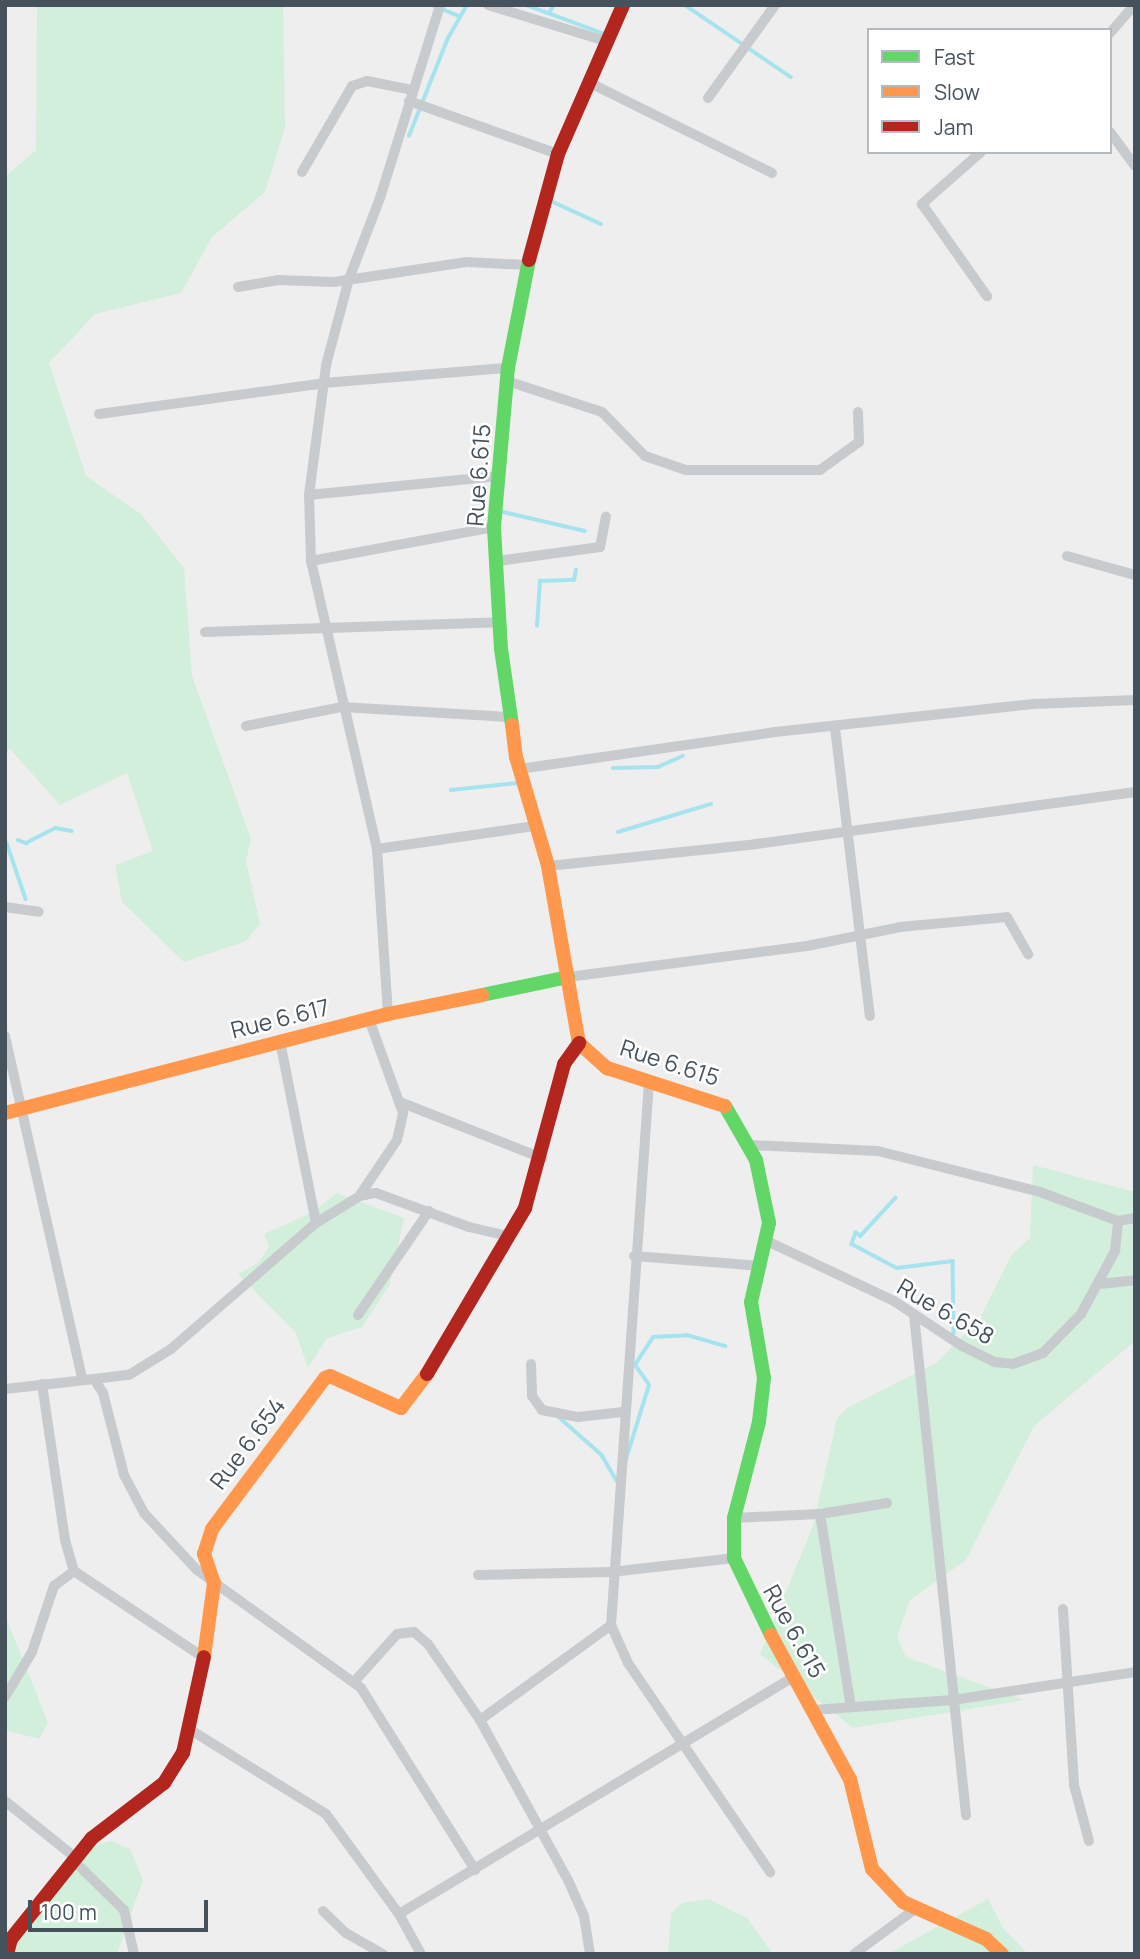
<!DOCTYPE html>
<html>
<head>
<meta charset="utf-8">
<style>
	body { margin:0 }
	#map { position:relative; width:1140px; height:1959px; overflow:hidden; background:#efeeee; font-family:Manrope,sans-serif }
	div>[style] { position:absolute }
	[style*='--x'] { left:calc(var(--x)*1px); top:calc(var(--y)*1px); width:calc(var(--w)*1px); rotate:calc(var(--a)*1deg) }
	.green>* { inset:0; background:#d2efdb }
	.stream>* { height:3.5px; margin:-1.75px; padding:0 1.75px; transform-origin:1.75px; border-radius:1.75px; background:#a5e3ef }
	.street>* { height:10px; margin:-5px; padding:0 5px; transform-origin:5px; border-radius:5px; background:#c8cbcd }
	.fast>* { height:14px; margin:-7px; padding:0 7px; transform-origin:7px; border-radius:7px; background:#63d668 }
	.slow>* { height:14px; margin:-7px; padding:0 7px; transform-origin:7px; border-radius:7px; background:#ff974d }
	.jam>* { height:14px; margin:-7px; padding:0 7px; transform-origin:7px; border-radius:7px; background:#b3261e }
	span { translate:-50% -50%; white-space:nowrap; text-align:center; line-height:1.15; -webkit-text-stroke:5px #fff; paint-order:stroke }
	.street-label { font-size:23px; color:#45525c }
	.frame { position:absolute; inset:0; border:7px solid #45525c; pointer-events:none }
	.legend { position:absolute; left:867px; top:28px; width:245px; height:126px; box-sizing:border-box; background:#fff; border:2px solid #b5babe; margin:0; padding:9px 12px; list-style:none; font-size:21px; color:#45525c }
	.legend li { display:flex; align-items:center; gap:14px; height:35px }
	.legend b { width:35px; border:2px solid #b5babe }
	.scale { position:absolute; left:28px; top:1900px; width:180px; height:32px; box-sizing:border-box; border:4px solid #45525c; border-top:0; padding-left:9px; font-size:21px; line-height:24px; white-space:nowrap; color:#45525c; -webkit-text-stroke:5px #fff; paint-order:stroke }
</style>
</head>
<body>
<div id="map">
	<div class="green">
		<div style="clip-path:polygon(37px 5px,283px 5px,285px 127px,265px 192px,212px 237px,181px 293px,95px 314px,49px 363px,86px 476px,141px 514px,184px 568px,192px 676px,251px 839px,246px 861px,260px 924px,246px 941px,184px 962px,122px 902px,115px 865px,153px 851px,127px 773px,60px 805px,10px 749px,5px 752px,5px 177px,36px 150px)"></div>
		<div style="clip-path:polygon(1033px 1165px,1135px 1192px,1135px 1341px,1034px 1426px,966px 1560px,910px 1600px,897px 1637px,906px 1657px,1024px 1700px,853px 1728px,760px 1654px,813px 1526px,837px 1419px,847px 1408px,936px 1363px,979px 1320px,1012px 1254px,1030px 1238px)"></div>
		<div style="clip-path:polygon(337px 1193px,404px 1218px,390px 1284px,362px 1327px,327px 1338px,308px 1368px,296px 1333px,238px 1274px,258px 1263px,269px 1247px,264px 1234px,313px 1212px)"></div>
		<div style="clip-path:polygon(5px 1615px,48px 1723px,39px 1739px,5px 1730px)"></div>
		<div style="clip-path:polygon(111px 1841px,130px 1849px,143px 1880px,117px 1954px,10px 1954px,17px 1927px,87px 1849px)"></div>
		<div style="clip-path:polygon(709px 1899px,747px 1918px,773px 1954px,668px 1954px,671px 1913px,682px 1903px)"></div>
		<div style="clip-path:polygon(988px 1899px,1003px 1928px,1028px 1954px,888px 1954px)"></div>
	</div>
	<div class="stream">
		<div style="--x:432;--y:5;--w:29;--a:22"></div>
		<div style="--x:526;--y:5;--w:84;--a:20.2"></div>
		<div style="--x:685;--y:5;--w:128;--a:34.2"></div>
		<div style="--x:549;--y:13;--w:9;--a:-58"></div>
		<div style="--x:409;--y:136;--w:105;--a:-68.3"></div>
		<div style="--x:448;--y:38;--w:38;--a:-60"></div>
		<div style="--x:551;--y:201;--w:55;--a:24.7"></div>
		<div style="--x:499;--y:511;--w:88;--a:13.1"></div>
		<div style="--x:537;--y:626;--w:45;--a:-86.2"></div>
		<div style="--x:540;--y:581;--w:34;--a:-2"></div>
		<div style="--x:574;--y:580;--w:10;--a:-79"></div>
		<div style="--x:613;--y:768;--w:45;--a:-1.3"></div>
		<div style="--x:658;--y:767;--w:27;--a:-24"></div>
		<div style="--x:451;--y:790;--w:66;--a:-6.1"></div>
		<div style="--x:618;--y:832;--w:97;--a:-16.8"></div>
		<div style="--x:18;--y:840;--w:9;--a:21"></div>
		<div style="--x:26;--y:843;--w:33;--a:-27"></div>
		<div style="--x:55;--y:828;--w:17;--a:10"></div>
		<div style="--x:7;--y:843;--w:59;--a:71.3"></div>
		<div style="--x:896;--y:1198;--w:52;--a:132.6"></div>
		<div style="--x:861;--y:1236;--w:6;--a:-149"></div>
		<div style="--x:856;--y:1233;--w:12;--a:110"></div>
		<div style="--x:852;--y:1244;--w:51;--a:28.1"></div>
		<div style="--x:897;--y:1268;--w:56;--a:-7.1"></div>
		<div style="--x:953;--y:1261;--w:72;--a:89.2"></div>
		<div style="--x:559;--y:1417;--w:57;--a:41.5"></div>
		<div style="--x:602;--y:1455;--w:30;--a:60"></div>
		<div style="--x:626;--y:1459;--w:77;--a:-72.7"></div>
		<div style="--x:649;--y:1385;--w:24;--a:-125"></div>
		<div style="--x:635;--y:1365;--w:33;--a:-57"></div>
		<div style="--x:653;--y:1337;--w:34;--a:-3"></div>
		<div style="--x:687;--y:1335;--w:40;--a:16"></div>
	</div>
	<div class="street">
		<div style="--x:488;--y:5;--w:123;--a:17"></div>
		<div style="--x:1110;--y:33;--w:37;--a:-49"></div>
		<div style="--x:590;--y:83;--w:203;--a:26.3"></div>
		<div style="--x:708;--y:98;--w:115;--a:-54.2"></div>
		<div style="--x:409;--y:101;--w:158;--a:19.6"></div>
		<div style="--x:1110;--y:132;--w:42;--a:53.7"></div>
		<div style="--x:981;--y:152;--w:79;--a:138.6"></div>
		<div style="--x:922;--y:204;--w:113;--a:54.8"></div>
		<div style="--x:302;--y:172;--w:99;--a:-59.8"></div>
		<div style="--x:352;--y:86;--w:16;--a:-18"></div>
		<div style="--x:367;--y:81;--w:47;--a:11.1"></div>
		<div style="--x:238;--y:287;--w:41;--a:-9.9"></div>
		<div style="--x:278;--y:280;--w:56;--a:2"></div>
		<div style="--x:334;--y:282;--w:134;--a:-8.6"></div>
		<div style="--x:467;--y:262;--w:60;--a:2.9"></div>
		<div style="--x:507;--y:381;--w:100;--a:18.1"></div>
		<div style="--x:602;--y:412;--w:62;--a:45.7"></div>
		<div style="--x:645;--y:456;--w:43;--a:18.9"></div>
		<div style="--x:686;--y:470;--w:134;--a:0"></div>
		<div style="--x:820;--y:470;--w:48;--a:-35.7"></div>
		<div style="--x:859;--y:442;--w:30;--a:-92"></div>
		<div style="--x:99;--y:414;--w:227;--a:-7.8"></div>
		<div style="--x:324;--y:383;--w:185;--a:-4.7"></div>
		<div style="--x:309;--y:495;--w:191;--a:-5.7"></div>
		<div style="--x:1067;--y:556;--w:71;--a:15.6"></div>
		<div style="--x:311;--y:561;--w:186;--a:-10.5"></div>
		<div style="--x:498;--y:561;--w:103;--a:-7.8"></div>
		<div style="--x:600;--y:547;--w:31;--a:-79"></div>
		<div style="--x:205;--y:632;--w:296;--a:-1.9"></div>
		<div style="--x:246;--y:726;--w:98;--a:-11.2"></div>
		<div style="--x:342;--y:707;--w:167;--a:3.4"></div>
		<div style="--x:835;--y:728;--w:290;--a:83.1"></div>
		<div style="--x:519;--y:769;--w:259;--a:-8.2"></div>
		<div style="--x:775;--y:732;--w:260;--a:-6.2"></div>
		<div style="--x:1033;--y:704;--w:102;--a:-2.2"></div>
		<div style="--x:377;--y:849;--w:160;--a:-8.3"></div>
		<div style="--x:548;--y:866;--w:209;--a:-6"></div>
		<div style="--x:756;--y:844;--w:383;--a:-7.8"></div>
		<div style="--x:5;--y:907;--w:34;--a:8"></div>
		<div style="--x:568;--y:977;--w:241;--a:-7.4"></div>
		<div style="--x:807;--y:946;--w:95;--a:-11.5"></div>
		<div style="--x:900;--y:927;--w:107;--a:-5.3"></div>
		<div style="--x:1007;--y:917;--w:43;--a:60.4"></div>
		<div style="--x:388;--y:1014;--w:165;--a:-93.8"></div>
		<div style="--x:377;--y:849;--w:295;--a:-102.9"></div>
		<div style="--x:311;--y:561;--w:66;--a:-91.7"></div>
		<div style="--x:309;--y:495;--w:131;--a:-82.5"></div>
		<div style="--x:326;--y:365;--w:89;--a:-75"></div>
		<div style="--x:349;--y:279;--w:87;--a:-69.1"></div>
		<div style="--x:380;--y:198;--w:202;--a:-72.7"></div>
		<div style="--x:5;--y:1036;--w:351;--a:77.3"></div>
		<div style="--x:649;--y:1082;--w:544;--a:94"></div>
		<div style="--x:611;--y:1625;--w:42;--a:65.9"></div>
		<div style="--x:628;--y:1663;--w:253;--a:55.8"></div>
		<div style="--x:400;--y:1102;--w:153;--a:21.5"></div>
		<div style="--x:750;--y:1145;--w:128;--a:2.7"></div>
		<div style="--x:878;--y:1151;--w:167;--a:14.2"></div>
		<div style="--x:1040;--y:1192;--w:83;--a:20.4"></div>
		<div style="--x:1118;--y:1221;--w:17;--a:-10"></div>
		<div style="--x:360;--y:1195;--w:66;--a:-56.1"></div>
		<div style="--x:397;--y:1140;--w:28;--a:-77"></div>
		<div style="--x:403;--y:1113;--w:100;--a:-109.9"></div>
		<div style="--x:316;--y:1223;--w:52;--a:-31.5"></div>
		<div style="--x:360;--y:1196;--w:16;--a:-11"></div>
		<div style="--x:376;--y:1193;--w:99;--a:20.1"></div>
		<div style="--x:469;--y:1227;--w:40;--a:13"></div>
		<div style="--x:767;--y:1241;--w:140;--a:25.3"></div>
		<div style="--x:894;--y:1301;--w:82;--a:33.5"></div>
		<div style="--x:962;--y:1346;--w:37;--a:26"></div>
		<div style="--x:995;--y:1362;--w:18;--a:6"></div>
		<div style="--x:1013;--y:1364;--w:32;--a:-20"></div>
		<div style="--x:1043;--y:1353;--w:54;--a:-45.7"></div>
		<div style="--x:1081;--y:1314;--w:72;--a:-61.6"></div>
		<div style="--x:1115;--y:1251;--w:30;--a:-84"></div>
		<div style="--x:634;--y:1256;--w:128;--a:4.5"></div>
		<div style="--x:1099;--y:1284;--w:36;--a:-6"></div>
		<div style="--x:358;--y:1315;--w:126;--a:-55.7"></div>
		<div style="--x:914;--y:1315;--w:503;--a:84.06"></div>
		<div style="--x:531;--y:1364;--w:32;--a:88"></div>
		<div style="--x:532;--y:1396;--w:17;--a:54"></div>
		<div style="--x:542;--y:1410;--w:37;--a:11"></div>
		<div style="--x:578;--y:1417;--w:45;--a:-6.3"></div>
		<div style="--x:94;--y:1379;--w:35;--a:-7"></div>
		<div style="--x:129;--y:1375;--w:49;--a:-31.8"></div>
		<div style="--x:171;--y:1349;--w:192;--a:-41"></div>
		<div style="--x:316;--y:1223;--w:185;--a:-101.2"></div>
		<div style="--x:42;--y:1384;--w:158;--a:81.6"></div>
		<div style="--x:65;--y:1540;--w:32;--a:74"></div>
		<div style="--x:74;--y:1571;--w:155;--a:33.7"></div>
		<div style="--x:5;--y:1389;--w:90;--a:-6.4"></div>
		<div style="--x:94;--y:1379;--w:17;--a:57"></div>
		<div style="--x:103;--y:1393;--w:85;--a:75.6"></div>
		<div style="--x:124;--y:1475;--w:43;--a:62.2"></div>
		<div style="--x:144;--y:1513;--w:78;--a:47.1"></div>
		<div style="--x:197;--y:1570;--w:202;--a:35.7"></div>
		<div style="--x:361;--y:1688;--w:215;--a:57.9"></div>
		<div style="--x:820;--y:1514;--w:195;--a:80.9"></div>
		<div style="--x:734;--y:1518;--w:86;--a:-2.7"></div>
		<div style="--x:820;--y:1514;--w:68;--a:-9.3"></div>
		<div style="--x:478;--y:1575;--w:133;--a:-1.3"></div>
		<div style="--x:611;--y:1572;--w:124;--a:-6.5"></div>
		<div style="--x:1063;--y:1609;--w:176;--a:86.4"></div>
		<div style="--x:1074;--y:1785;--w:58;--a:75"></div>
		<div style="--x:354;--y:1682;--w:64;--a:-48.1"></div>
		<div style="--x:397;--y:1634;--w:17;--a:-7"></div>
		<div style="--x:414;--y:1632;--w:18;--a:41"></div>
		<div style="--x:428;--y:1644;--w:92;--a:55.6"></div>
		<div style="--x:480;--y:1720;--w:183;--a:61.2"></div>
		<div style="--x:568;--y:1880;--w:39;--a:66"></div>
		<div style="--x:584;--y:1916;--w:38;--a:81"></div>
		<div style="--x:5;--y:1697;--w:52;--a:-59"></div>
		<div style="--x:32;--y:1652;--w:70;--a:-71.6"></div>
		<div style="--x:54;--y:1586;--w:25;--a:-37"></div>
		<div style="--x:813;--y:1710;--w:140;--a:-4.1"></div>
		<div style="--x:953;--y:1700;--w:184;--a:-8.7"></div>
		<div style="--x:480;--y:1720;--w:162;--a:-35.9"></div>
		<div style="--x:189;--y:1729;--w:161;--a:31.8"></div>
		<div style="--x:326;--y:1814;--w:124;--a:53.9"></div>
		<div style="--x:399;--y:1914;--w:46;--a:61.2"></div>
		<div style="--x:5;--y:1801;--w:91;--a:38.8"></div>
		<div style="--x:74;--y:1861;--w:70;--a:44.4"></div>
		<div style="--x:124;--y:1910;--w:45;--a:77.2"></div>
		<div style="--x:323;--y:1911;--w:32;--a:44"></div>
		<div style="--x:346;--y:1933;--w:43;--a:29.6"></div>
		<div style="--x:399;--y:1914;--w:460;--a:-31"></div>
		<div style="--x:854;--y:1954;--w:76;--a:-36.4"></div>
	</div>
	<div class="fast">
		<div style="--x:512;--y:725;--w:77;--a:-98.2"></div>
		<div style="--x:501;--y:649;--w:122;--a:-93.3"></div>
		<div style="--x:494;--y:527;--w:160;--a:-85"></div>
		<div style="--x:508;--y:368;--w:110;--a:-79"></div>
		<div style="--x:482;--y:995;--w:88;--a:-11.8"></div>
		<div style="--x:725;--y:1106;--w:62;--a:60.1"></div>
		<div style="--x:756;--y:1160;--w:64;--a:78.3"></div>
		<div style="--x:769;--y:1223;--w:81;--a:102.8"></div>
		<div style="--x:751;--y:1302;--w:77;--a:80.3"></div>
		<div style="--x:764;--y:1378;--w:44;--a:96.5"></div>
		<div style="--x:759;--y:1422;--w:99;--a:104.6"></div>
		<div style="--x:734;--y:1518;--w:40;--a:90"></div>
		<div style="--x:734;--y:1558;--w:85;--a:64.3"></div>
	</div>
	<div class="slow">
		<div style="--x:512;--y:725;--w:32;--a:83"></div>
		<div style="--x:516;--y:757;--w:114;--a:73.6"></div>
		<div style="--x:548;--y:866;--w:180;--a:80.1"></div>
		<div style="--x:579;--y:1043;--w:38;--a:42"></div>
		<div style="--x:607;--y:1068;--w:124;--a:17.9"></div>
		<div style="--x:5;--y:1113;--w:396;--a:-14.5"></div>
		<div style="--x:388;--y:1014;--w:96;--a:-11.4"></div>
		<div style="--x:771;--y:1635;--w:164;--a:61.3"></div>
		<div style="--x:850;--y:1779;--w:93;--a:76.3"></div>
		<div style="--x:872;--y:1869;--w:45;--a:46.8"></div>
		<div style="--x:903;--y:1902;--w:91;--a:24"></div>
		<div style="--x:986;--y:1939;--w:22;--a:43"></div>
		<div style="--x:204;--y:1657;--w:75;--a:-82.3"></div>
		<div style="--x:214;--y:1583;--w:31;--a:-109"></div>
		<div style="--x:204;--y:1554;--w:26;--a:-72"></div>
		<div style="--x:212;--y:1529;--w:189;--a:-53.2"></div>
		<div style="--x:325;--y:1378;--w:5;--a:-22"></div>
		<div style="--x:330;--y:1376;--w:78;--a:24.3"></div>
		<div style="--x:401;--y:1408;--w:43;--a:-52.6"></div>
	</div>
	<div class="jam">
		<div style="--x:529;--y:260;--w:110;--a:-74.7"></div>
		<div style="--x:558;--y:154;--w:163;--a:-66.4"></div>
		<div style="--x:427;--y:1374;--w:193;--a:-59.4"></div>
		<div style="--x:525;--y:1208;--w:149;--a:-74.8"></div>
		<div style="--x:564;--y:1064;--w:26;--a:-54"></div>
		<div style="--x:7;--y:1954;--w:16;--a:-75"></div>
		<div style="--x:11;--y:1939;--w:129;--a:-51.3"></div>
		<div style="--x:92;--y:1838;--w:91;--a:-37.4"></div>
		<div style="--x:164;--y:1783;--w:36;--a:-58"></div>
		<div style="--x:183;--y:1753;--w:98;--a:-77.7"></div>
	</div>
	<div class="street-label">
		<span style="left:478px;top:475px;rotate:-86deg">Rue 6.615</span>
		<span style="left:280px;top:1018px;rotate:-14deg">Rue 6.617</span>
		<span style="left:670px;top:1062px;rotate:18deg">Rue 6.615</span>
		<span style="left:946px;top:1311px;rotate:30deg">Rue 6.658</span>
		<span style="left:247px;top:1443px;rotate:-53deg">Rue 6.654</span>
		<span style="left:795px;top:1631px;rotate:61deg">Rue 6.615</span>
	</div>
	<div class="frame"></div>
	<ul class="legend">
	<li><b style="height:9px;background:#63d668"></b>Fast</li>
	<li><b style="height:9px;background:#ff974d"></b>Slow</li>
	<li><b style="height:9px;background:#b3261e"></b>Jam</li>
	</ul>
	<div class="scale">100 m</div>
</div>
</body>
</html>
